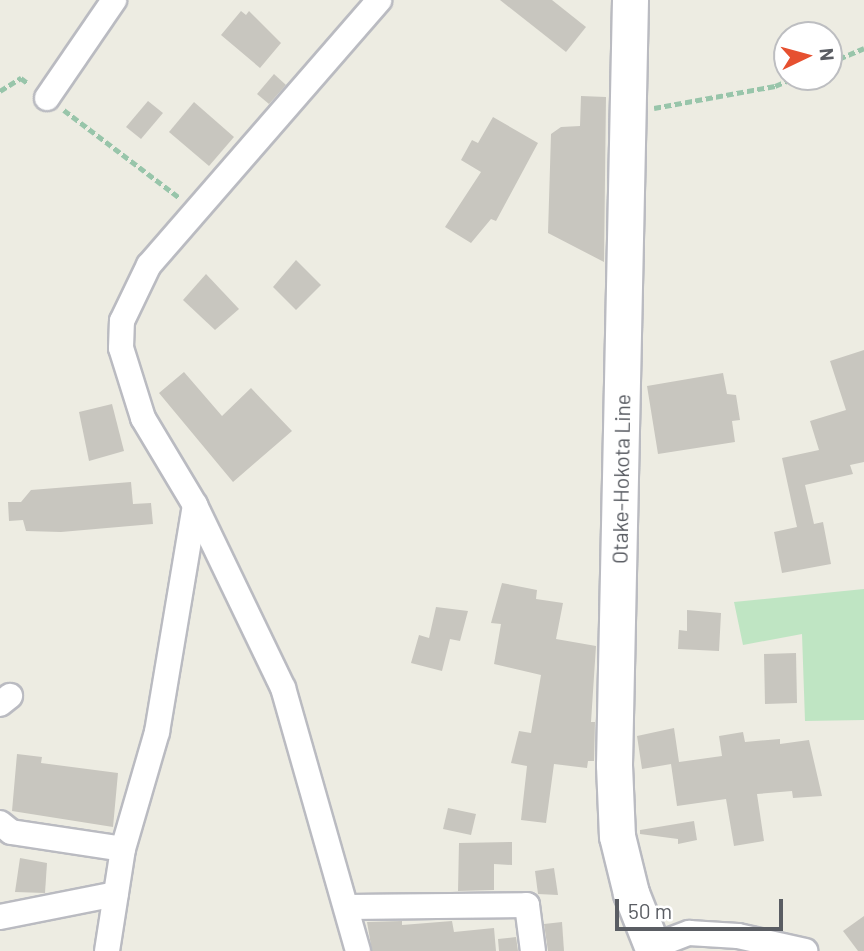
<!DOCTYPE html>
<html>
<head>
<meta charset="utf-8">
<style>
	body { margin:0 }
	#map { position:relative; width:864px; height:951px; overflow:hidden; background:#edece2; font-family:Barlow,sans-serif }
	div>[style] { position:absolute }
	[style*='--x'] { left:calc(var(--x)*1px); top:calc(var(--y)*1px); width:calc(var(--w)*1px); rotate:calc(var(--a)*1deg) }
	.green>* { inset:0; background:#bfe5c3 }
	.building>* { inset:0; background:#c8c6bf }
	.path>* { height:4.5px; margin-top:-2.25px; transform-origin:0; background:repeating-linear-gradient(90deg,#98c5aa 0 7px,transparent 0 10.5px) }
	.roads { filter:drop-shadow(2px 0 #babbc1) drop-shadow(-2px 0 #babbc1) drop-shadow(0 2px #babbc1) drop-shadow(0 -2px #babbc1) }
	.street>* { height:24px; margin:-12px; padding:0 12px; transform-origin:12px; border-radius:12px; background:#fff }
	.secondary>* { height:35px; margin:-17.5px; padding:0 17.5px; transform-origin:17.5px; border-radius:17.5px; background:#fff }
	span { translate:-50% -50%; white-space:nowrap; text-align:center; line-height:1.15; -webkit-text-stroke:5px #fff; paint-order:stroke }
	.street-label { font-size:21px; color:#5a5d63 }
	.north { position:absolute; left:773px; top:21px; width:70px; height:70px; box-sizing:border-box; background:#fff; border:2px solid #bdbec1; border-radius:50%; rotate:85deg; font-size:19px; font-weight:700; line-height:28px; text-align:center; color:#5a5d63 }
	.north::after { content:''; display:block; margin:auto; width:24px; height:32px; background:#e65030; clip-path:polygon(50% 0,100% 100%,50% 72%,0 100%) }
	.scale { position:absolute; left:615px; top:899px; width:168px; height:32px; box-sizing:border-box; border:4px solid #5a5d63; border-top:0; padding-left:9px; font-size:21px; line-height:24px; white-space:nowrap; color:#5a5d63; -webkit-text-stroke:5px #fff; paint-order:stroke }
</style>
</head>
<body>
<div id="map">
	<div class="green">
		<div style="clip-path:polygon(864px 589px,864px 720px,805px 721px,802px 634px,743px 645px,734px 602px)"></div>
	</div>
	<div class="building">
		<div style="clip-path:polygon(500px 0,552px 0,586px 27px,566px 52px)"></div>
		<div style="clip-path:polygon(241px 11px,246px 15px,249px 11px,281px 43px,260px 68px,221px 35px)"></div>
		<div style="clip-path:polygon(274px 74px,286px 85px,269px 104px,257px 94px)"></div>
		<div style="clip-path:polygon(581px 96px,606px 97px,604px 262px,548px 233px,551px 134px,561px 127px,580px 126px)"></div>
		<div style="clip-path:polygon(148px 101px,163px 113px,141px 139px,126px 127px)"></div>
		<div style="clip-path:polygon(194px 102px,234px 137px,209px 166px,169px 132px)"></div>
		<div style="clip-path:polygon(493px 117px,538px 143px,496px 221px,491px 219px,471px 243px,445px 227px,481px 172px,461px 160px,472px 140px,478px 143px)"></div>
		<div style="clip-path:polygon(296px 260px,321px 285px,296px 310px,273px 287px)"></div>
		<div style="clip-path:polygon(206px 274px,239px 309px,215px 330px,183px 300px)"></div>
		<div style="clip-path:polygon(864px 350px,864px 462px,850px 465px,853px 474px,805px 485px,814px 524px,823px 522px,831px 564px,782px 573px,774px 532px,797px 527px,782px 458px,819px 450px,810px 421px,846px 410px,830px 361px)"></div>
		<div style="clip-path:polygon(184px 372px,222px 416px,251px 388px,292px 431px,233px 482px,159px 393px)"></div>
		<div style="clip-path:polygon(723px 373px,727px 394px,736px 395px,740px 420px,732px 421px,735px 442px,658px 454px,647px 386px)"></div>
		<div style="clip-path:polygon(112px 404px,124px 451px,89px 461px,79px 412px)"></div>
		<div style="clip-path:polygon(131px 482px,133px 504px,151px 503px,153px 524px,61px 532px,26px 531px,23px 520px,9px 521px,8px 502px,21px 502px,31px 490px)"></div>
		<div style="clip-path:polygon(502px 583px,537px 590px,536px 599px,563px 603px,556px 639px,596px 646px,591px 722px,595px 722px,594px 761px,588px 761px,587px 768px,554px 764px,546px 823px,521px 820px,527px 766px,511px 763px,519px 731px,531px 733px,541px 675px,494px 664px,501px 624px,491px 623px)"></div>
		<div style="clip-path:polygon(436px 607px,468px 611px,460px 641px,450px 639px,442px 671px,411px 663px,419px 635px,429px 638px)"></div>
		<div style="clip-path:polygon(687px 610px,721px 613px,719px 651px,678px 649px,679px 630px,687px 631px)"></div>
		<div style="clip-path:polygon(796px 653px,797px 703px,765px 704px,764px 654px)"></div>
		<div style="clip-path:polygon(674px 728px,679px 762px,722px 756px,719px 736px,743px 732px,745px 742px,780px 739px,780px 744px,809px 740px,822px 796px,793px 798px,792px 791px,757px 794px,764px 841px,734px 846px,726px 799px,677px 806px,671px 764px,642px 769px,637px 736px)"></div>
		<div style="clip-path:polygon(17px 754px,42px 757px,41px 763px,118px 773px,113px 827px,12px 811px)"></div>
		<div style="clip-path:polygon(448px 808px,476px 814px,471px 835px,443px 829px)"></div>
		<div style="clip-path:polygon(694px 821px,697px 840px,678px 844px,678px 839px,640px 834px,640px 830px)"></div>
		<div style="clip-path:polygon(512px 842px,512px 865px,494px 864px,494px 890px,458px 891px,459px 843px)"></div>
		<div style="clip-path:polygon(20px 858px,47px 863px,45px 893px,15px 892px)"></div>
		<div style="clip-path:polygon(554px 868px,558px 895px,538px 894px,535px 871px)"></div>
		<div style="clip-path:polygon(864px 916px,864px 951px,858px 951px,843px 931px)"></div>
		<div style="clip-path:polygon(402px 921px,402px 925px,452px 921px,454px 932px,494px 928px,496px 951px,372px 951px,367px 922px)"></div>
		<div style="clip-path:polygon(562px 922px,564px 951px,548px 951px,544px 924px)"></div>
		<div style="clip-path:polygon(516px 937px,518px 951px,499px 951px,498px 939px)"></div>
	</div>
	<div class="path">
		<div style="--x:829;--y:63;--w:38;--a:-23"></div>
		<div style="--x:0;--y:91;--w:25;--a:-32"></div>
		<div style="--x:21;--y:78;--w:10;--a:37"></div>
		<div style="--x:654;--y:108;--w:123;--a:-10.3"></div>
		<div style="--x:775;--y:86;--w:23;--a:-23"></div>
		<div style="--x:64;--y:110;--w:146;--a:37.2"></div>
	</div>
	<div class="roads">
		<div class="street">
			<div style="--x:47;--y:98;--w:119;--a:-55.6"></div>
			<div style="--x:0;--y:704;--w:13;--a:-39"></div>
			<div style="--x:0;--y:823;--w:14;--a:39"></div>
			<div style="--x:11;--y:832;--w:113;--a:8.6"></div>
			<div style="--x:348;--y:907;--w:179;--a:-0.6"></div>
			<div style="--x:527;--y:905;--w:46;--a:82.6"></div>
			<div style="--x:0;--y:917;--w:118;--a:-11.2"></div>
			<div style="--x:652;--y:947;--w:40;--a:-21"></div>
			<div style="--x:689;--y:933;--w:49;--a:3.5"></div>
			<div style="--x:738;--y:936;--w:69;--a:12.6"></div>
			<div style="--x:107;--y:951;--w:103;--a:-81.1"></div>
			<div style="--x:123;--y:849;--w:122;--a:-73.8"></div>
			<div style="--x:157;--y:732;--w:230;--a:-80.5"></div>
			<div style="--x:358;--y:951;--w:273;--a:-105.9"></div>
			<div style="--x:283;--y:688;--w:203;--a:-115.7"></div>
			<div style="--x:195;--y:505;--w:101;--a:-120.9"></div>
			<div style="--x:143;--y:418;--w:73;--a:-107.4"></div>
			<div style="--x:121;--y:348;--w:27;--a:-88"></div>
			<div style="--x:122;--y:321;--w:62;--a:-64.3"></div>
			<div style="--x:149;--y:265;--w:351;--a:-49"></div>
		</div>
		<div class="secondary">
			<div style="--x:630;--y:0;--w:765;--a:91.2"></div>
			<div style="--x:614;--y:765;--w:71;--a:87.6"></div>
			<div style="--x:617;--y:836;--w:59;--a:76.2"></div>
			<div style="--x:631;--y:893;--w:62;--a:68.4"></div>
		</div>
	</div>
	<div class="street-label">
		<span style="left:621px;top:479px;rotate:-89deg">Otake-Hokota Line</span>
	</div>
	<div class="north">N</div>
	<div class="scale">50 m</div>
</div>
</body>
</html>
